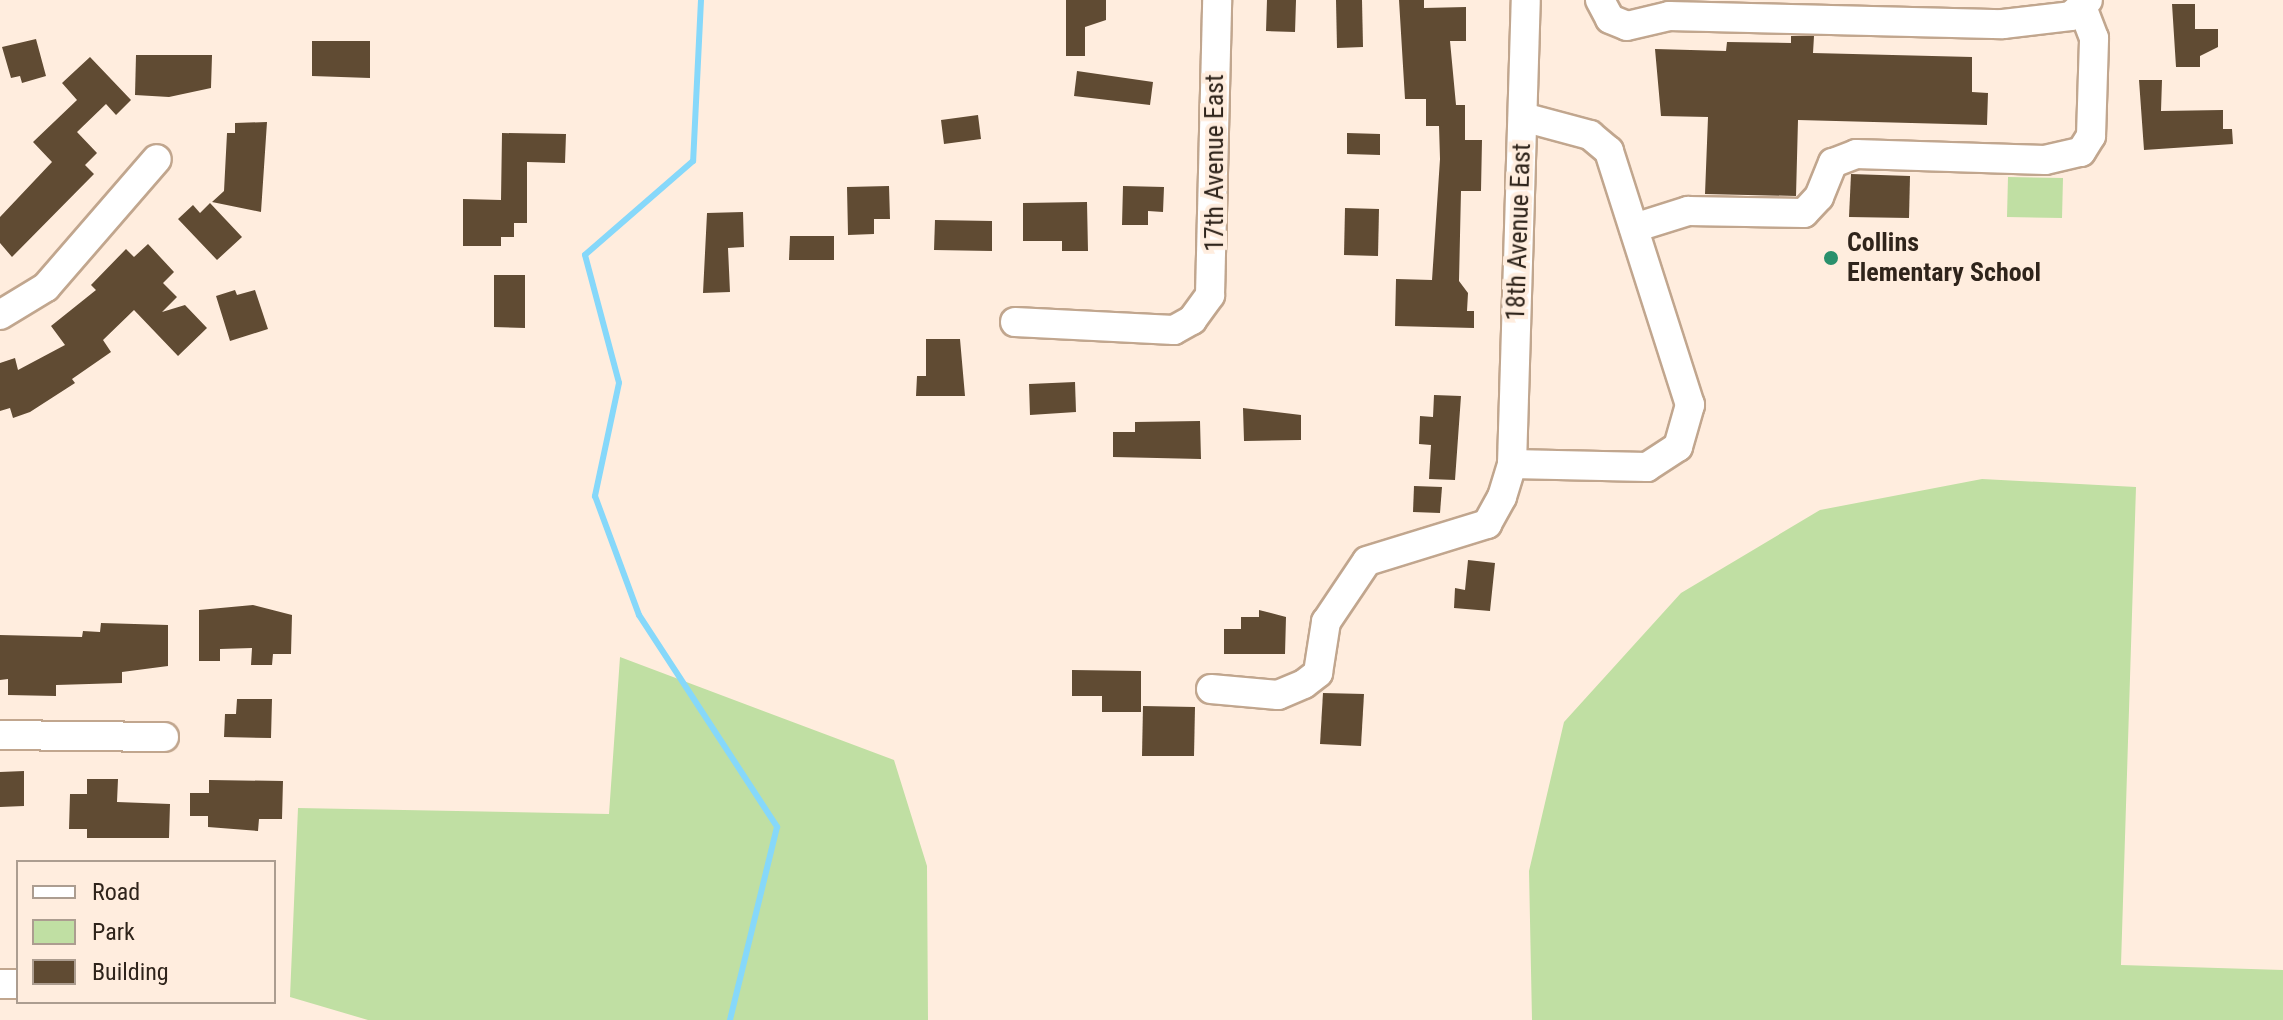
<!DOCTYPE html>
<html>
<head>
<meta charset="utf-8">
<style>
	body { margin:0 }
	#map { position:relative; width:2283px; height:1020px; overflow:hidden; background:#ffedde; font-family:"Roboto Condensed",sans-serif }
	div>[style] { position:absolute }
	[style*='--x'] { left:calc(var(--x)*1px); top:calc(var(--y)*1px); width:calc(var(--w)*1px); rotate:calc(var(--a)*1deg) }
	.green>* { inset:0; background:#c0dfa3 }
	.stream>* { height:6px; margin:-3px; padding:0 3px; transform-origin:3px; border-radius:3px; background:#86d8fa }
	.building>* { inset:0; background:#604b33 }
	.roads { filter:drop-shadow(2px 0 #c1a68e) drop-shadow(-2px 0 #c1a68e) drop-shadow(0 2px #c1a68e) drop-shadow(0 -2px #c1a68e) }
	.minor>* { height:28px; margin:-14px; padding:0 14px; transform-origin:14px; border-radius:14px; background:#fff }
	.dots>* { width:22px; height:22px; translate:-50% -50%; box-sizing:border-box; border:4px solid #ffedde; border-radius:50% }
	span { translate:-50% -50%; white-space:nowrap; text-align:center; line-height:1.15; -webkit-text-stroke:8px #ffedde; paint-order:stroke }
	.street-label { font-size:26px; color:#2f241b }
	.poi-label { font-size:26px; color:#2f241b; font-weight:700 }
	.left { translate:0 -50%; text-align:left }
	.legend { position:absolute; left:16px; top:860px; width:260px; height:144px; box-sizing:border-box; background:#ffedde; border:2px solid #ac9d90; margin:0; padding:10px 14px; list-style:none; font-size:24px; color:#2f241b }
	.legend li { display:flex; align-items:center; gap:16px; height:40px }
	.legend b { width:40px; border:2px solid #ac9d90 }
</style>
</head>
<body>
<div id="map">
	<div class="green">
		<div style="clip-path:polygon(2008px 177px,2063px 178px,2062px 218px,2007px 217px)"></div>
		<div style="clip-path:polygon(1982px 479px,2136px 487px,2121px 965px,2283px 970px,2283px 1020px,1532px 1020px,1529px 871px,1564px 722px,1681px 593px,1820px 510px)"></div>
		<div style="clip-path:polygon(620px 657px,894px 760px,927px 866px,928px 1020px,368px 1020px,290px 997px,298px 808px,609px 814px)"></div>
	</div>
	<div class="stream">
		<div style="--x:701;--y:0;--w:161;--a:92.8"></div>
		<div style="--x:693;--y:161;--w:143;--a:139"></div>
		<div style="--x:585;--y:255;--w:132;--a:75.1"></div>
		<div style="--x:619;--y:383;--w:116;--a:102"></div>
		<div style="--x:595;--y:496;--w:127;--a:69.7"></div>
		<div style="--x:639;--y:615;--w:253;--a:56.9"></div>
		<div style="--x:777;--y:827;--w:199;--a:103.7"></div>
	</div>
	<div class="building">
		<div style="clip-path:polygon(1066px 0,1106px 0,1106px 20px,1085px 27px,1085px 56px,1066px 56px)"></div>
		<div style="clip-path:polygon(1267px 0,1296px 0,1295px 32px,1266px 31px)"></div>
		<div style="clip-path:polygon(1336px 0,1362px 0,1363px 47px,1337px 48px)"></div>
		<div style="clip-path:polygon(1399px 0,1424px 0,1424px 8px,1466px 7px,1466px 41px,1450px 41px,1456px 105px,1465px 105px,1465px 140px,1482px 140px,1481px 191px,1461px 191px,1459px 281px,1468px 293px,1467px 311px,1474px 311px,1474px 328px,1395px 326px,1396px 279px,1432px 280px,1440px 159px,1439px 126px,1426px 126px,1426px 99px,1405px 99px)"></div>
		<div style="clip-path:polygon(2172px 4px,2195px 4px,2195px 29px,2218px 29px,2218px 47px,2200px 56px,2200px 67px,2176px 67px)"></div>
		<div style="clip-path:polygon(1791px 36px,1814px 36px,1813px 53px,1972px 57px,1972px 92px,1988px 93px,1987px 125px,1798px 120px,1796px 196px,1705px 194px,1708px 117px,1661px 116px,1655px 49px,1726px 51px,1727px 42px,1791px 43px)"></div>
		<div style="clip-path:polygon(36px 39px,46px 76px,22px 83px,20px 76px,11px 78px,2px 47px)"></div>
		<div style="clip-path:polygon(312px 41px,370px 41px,370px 78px,312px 76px)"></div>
		<div style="clip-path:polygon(136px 55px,212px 55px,211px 88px,169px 97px,135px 95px)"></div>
		<div style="clip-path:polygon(90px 57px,131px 100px,116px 115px,106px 104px,77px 132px,97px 153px,85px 165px,94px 174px,12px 257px,0 243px,0 217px,52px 162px,33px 142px,77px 100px,62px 83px)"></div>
		<div style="clip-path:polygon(1077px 71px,1153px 82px,1150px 105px,1074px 96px)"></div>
		<div style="clip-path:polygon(2139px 80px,2162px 80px,2161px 111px,2223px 110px,2223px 129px,2232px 129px,2233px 144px,2144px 150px)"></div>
		<div style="clip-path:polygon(978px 115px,981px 139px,944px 144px,941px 120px)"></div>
		<div style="clip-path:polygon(267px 122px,261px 212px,212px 202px,224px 191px,227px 133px,235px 133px,235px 123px)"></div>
		<div style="clip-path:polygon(502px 133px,566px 134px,565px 163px,527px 162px,527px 223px,514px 223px,514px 237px,501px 237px,501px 246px,463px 246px,463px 199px,501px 200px)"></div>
		<div style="clip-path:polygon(1347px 133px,1380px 134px,1380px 155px,1347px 154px)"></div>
		<div style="clip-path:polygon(1851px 174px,1910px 176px,1909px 218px,1849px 217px)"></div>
		<div style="clip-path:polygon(889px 186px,890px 219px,874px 219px,874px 234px,848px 235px,847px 187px)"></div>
		<div style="clip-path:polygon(1123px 186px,1164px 187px,1163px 212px,1148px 211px,1148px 225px,1122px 225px)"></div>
		<div style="clip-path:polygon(1087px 202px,1088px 251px,1062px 251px,1062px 241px,1023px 241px,1023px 203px)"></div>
		<div style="clip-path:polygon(210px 203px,242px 237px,217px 260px,178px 219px,193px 205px,200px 213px)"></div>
		<div style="clip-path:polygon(1345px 208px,1379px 209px,1378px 256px,1344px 255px)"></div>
		<div style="clip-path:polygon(743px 212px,744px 247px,728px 248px,730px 292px,703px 293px,707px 213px)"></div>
		<div style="clip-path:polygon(935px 220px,992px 221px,992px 251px,934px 250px)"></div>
		<div style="clip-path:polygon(790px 236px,834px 236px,834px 260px,789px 260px)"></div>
		<div style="clip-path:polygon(148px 244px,174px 272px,163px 283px,177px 297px,162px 312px,185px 305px,207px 328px,178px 356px,134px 310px,103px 340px,111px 352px,72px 379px,75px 383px,30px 412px,13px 418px,10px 408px,0 411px,0 363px,15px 358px,18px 370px,65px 345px,51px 326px,96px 290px,91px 285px,126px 249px,134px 257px)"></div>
		<div style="clip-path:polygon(494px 275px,525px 275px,525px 328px,494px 327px)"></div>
		<div style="clip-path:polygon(235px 290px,237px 295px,255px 290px,268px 329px,230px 341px,216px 296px)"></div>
		<div style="clip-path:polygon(926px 339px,960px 339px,965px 396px,916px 396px,917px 376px,926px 376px)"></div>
		<div style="clip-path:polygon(1075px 382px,1076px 412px,1030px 415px,1029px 384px)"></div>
		<div style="clip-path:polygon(1434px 395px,1461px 396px,1455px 480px,1429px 479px,1431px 445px,1419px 444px,1420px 416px,1433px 417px)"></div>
		<div style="clip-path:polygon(1243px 408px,1301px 415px,1301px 440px,1244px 441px)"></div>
		<div style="clip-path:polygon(1200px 421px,1201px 459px,1113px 457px,1113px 432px,1135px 432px,1135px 422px)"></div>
		<div style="clip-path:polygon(1414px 486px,1442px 487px,1440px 513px,1413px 512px)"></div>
		<div style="clip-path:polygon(1468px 560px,1495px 563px,1490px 611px,1454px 608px,1455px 588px,1465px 590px)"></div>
		<div style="clip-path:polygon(253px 605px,292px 615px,291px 654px,273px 654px,272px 665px,251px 665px,252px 648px,220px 649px,220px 661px,199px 661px,199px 610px)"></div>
		<div style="clip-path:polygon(1259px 610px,1286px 617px,1285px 654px,1224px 654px,1224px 629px,1241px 629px,1241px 617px,1259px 617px)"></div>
		<div style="clip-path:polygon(101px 623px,168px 625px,168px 666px,122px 672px,122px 683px,56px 685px,56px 696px,8px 695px,8px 679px,0 680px,0 635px,82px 637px,83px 631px,100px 632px)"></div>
		<div style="clip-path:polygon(1072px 670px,1141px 671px,1141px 712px,1102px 712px,1102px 696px,1072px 696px)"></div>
		<div style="clip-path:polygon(1323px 693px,1364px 694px,1361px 746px,1320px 744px)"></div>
		<div style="clip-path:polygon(237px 699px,272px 699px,271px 738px,224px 737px,225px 714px,236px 714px)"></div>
		<div style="clip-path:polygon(1143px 706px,1195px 707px,1194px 756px,1142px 756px)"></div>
		<div style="clip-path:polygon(24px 771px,24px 806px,0 807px,0 772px)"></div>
		<div style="clip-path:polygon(87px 779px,118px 779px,117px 802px,170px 804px,169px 838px,87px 838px,87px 829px,69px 829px,70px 794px,87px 794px)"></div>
		<div style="clip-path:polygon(209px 780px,283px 781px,282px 819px,259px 819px,258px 831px,208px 827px,208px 816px,190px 816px,190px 793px,209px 793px)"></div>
	</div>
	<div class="roads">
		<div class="minor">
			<div style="--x:1600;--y:0;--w:21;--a:62"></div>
			<div style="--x:1610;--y:19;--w:18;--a:22"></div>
			<div style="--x:1627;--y:26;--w:43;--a:-13.4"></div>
			<div style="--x:1669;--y:16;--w:334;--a:1.4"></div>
			<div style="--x:2003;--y:24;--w:68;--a:-6.7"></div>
			<div style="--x:2071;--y:16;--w:23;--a:-43"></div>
			<div style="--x:1634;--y:228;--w:57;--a:-17.5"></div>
			<div style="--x:1688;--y:211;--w:116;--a:1"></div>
			<div style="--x:1804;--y:213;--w:22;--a:-47"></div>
			<div style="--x:1819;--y:197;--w:37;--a:-68"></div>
			<div style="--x:1833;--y:163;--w:25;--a:-21"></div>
			<div style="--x:1856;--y:154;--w:189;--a:1.8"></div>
			<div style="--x:2045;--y:160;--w:37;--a:-13"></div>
			<div style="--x:2081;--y:152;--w:19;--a:-58"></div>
			<div style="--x:2091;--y:136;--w:98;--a:-88.2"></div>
			<div style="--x:2094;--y:38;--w:31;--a:-111"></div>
			<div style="--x:0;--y:315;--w:54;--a:-31.3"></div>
			<div style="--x:46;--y:287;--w:169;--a:-49.1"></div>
			<div style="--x:1015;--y:322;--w:159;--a:2.9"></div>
			<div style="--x:1174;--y:330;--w:21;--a:-29"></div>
			<div style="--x:1192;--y:320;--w:31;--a:-54"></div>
			<div style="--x:1210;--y:295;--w:295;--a:-88.6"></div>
			<div style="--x:1512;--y:464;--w:135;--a:1.3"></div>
			<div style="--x:1647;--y:467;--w:37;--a:-33"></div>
			<div style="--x:1678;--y:447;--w:44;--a:-74.1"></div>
			<div style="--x:1690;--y:405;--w:267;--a:-107.7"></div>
			<div style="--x:1609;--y:151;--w:25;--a:-140"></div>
			<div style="--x:1590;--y:135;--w:69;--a:-165"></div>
			<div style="--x:1211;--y:689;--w:67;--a:5.1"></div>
			<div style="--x:1278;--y:695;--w:28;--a:-23"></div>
			<div style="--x:1304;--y:684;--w:18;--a:-38"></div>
			<div style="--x:1318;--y:673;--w:52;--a:-81.1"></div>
			<div style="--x:1326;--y:622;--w:73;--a:-56.1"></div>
			<div style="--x:1367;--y:561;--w:126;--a:-17.1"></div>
			<div style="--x:1487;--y:524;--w:31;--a:-61"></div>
			<div style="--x:1502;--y:497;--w:34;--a:-73"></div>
			<div style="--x:1512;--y:464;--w:464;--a:-88.3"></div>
			<div style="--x:0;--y:735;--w:164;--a:0.7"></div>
			<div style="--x:0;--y:984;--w:18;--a:0"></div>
		</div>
	</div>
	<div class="dots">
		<div style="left:1831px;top:258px;background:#2a906c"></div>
	</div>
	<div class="street-label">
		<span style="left:1215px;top:163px;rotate:-90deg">17th Avenue East</span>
		<span style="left:1519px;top:232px;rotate:-88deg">18th Avenue East</span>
	</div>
	<div class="poi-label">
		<span class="left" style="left:1847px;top:258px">Collins<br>Elementary School</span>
	</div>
	<ul class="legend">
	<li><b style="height:10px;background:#fff"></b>Road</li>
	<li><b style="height:22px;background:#c0dfa3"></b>Park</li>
	<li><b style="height:22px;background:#604b33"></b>Building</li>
	</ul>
</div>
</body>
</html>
